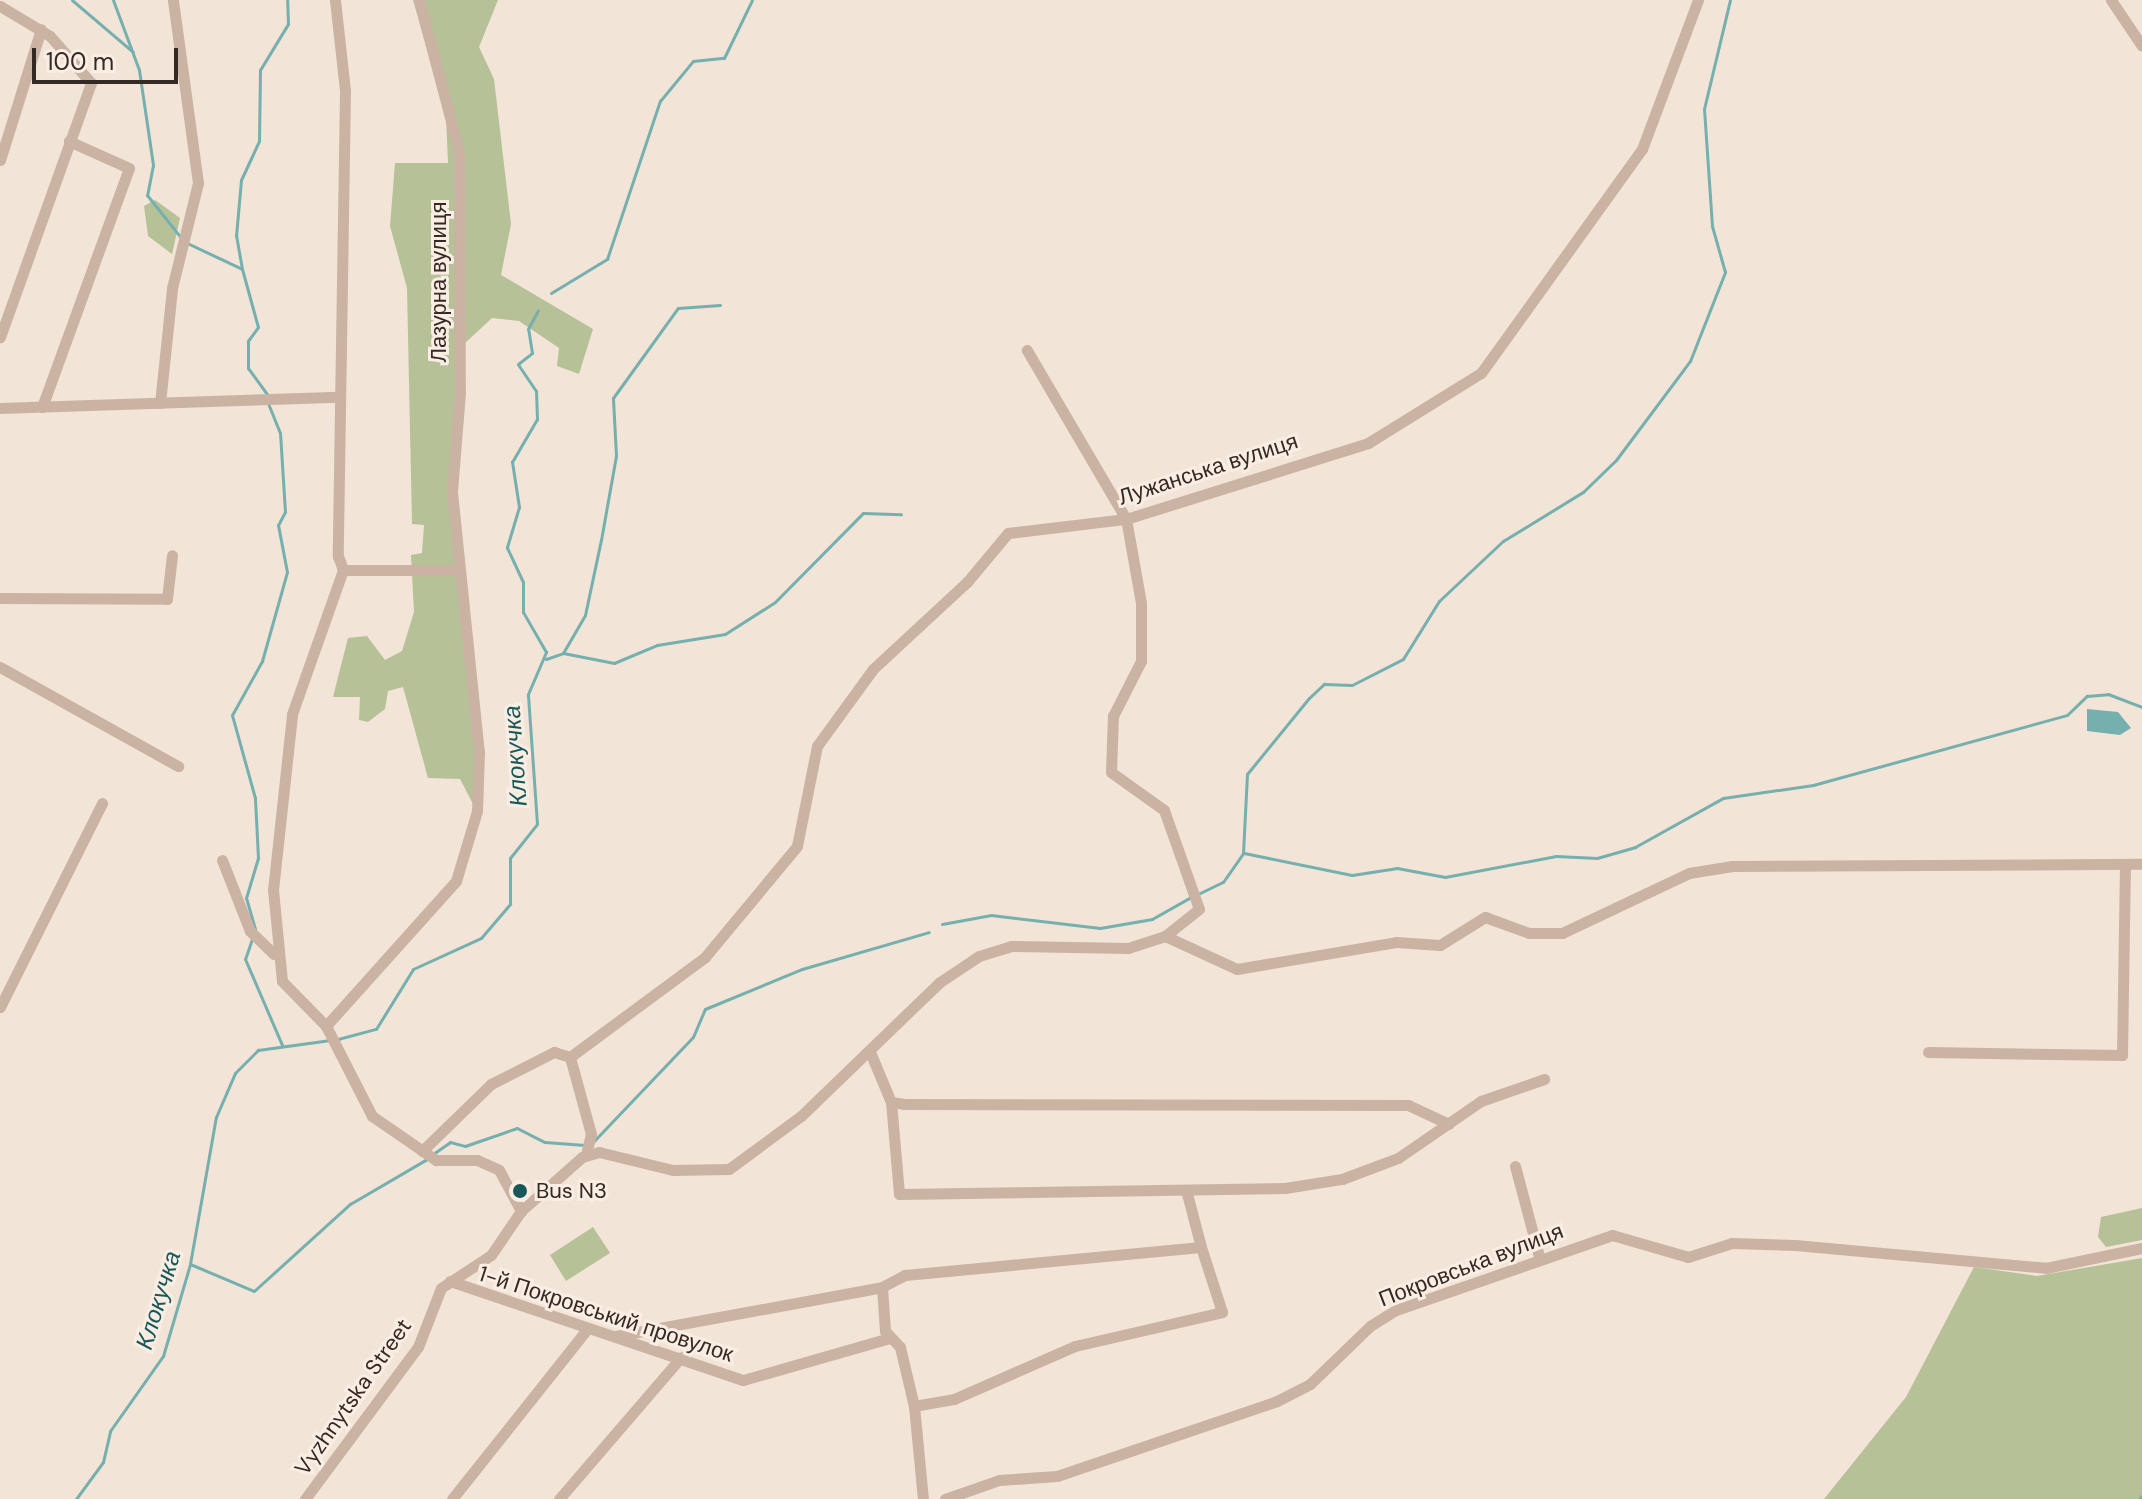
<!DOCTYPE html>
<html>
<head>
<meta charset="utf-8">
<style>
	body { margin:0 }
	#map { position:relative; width:2142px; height:1499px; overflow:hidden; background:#f2e4d7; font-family:"DM Sans",sans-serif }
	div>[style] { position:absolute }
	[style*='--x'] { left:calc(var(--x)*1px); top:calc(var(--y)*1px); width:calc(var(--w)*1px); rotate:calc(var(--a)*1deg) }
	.green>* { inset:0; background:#b6c197 }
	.water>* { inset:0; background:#75b0af }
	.stream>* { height:3px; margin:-1.5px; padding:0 1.5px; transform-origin:1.5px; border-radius:1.5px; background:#75b0af }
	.minor>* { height:11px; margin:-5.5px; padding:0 5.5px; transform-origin:5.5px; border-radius:5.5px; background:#cab3a3 }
	.dots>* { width:22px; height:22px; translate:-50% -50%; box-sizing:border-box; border:4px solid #faeee4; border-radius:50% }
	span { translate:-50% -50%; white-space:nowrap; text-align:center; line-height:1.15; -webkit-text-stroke:6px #faeee4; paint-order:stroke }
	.street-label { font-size:22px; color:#352925 }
	.poi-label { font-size:22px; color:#352925 }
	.left { translate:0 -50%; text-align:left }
	.water-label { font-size:24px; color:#195858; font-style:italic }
	.scale { position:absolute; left:32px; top:48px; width:146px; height:36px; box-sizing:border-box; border:4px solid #352925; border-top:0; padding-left:10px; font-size:24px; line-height:28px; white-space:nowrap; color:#352925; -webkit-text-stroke:6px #faeee4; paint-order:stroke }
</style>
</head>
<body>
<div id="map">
	<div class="green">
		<div style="clip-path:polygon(413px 0,498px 0,479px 47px,494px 79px,511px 224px,501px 275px,593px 329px,579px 374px,557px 366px,559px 348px,519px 321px,492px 318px,464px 344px,455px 521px,483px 805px,473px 804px,460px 779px,428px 778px,403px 687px,388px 691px,385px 709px,368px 722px,359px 720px,360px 697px,333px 697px,348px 638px,367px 636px,385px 660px,402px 651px,414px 612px,411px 555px,422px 553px,424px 525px,412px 524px,407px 288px,390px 226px,395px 163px,448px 163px,446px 116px)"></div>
		<div style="clip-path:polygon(155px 200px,180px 218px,172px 254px,148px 236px,144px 206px)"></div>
		<div style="clip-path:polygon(2142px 1208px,2142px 1240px,2106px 1247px,2098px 1237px,2101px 1217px)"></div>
		<div style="clip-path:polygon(593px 1227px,610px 1253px,566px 1281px,550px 1255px)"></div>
		<div style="clip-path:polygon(2142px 1258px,2142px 1499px,1824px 1499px,1906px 1397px,1974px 1267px,2037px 1276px)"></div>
	</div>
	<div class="water">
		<div style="clip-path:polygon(2087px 709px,2118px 712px,2131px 728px,2120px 735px,2087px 731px)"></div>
	</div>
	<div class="stream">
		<div style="--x:72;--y:0;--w:80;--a:40.4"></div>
		<div style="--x:113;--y:0;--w:75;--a:69.6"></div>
		<div style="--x:139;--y:70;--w:96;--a:81.6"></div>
		<div style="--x:153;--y:165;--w:31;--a:101"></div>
		<div style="--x:147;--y:195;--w:56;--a:51.5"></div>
		<div style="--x:185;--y:242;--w:63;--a:25.3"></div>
		<div style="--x:242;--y:269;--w:60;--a:74.6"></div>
		<div style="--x:258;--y:327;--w:17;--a:126"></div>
		<div style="--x:248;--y:341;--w:27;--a:90"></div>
		<div style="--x:248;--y:368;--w:34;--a:54"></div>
		<div style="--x:242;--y:269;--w:34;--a:-100"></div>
		<div style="--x:236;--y:236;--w:56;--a:-84.9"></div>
		<div style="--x:241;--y:180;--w:43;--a:-65.2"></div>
		<div style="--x:259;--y:141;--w:71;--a:-89.2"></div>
		<div style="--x:260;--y:70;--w:54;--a:-58.7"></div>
		<div style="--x:288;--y:24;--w:24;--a:-92"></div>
		<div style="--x:551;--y:293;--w:66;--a:-31.3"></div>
		<div style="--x:607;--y:259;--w:167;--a:-71.5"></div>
		<div style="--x:660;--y:101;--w:52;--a:-50.5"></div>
		<div style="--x:693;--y:61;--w:31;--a:-6"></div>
		<div style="--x:724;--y:58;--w:64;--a:-64.2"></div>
		<div style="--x:563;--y:653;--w:44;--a:-59.9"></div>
		<div style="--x:585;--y:615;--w:77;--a:-78"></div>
		<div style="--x:601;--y:540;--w:85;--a:-79.9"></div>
		<div style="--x:616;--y:456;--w:58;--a:-93"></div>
		<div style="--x:613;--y:398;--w:111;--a:-54.2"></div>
		<div style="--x:678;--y:308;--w:42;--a:-4.1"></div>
		<div style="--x:546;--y:659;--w:18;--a:-19"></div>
		<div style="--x:563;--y:653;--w:52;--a:11.1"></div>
		<div style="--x:614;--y:663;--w:47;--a:-22.7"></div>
		<div style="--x:657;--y:645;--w:69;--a:-9.2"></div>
		<div style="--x:725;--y:634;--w:59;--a:-32.6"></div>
		<div style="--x:775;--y:602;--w:125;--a:-45.3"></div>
		<div style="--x:863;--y:513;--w:38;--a:2"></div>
		<div style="--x:1244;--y:853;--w:110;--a:11.5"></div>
		<div style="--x:1352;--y:875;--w:46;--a:-8.8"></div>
		<div style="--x:1397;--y:868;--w:49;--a:10.6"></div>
		<div style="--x:1445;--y:877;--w:113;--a:-10.7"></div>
		<div style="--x:1556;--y:856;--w:41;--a:2.8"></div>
		<div style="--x:1597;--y:858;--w:40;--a:-16"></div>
		<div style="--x:1635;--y:847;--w:101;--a:-29.1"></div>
		<div style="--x:1723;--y:798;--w:91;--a:-8.2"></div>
		<div style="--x:1813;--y:785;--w:263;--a:-15.4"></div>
		<div style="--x:2067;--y:715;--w:28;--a:-44"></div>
		<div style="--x:2087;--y:696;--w:21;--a:-5"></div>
		<div style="--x:2108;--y:694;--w:36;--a:21"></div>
		<div style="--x:1198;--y:894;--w:28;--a:-26"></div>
		<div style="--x:1223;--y:882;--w:35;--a:-55"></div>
		<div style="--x:1243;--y:853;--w:79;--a:-87.1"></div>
		<div style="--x:1247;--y:774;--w:98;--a:-50.8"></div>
		<div style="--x:1309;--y:698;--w:21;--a:-43"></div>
		<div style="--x:1324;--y:684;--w:28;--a:2"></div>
		<div style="--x:1352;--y:685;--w:57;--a:-27"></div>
		<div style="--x:1403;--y:659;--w:68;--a:-58.2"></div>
		<div style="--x:1439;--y:601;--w:88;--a:-43.2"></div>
		<div style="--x:1503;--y:541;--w:94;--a:-31.5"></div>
		<div style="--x:1583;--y:492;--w:46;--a:-44.1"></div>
		<div style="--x:1616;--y:460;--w:124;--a:-53.2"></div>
		<div style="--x:1690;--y:361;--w:96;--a:-68.5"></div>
		<div style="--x:1725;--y:272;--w:48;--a:-105.8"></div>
		<div style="--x:1712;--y:226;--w:117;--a:-93.9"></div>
		<div style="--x:1704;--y:109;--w:112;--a:-76.6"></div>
		<div style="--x:942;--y:924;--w:50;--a:-10.4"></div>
		<div style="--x:991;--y:915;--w:110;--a:6.8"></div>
		<div style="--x:1100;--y:928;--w:53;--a:-9.8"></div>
		<div style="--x:1152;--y:919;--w:45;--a:-29.4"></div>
		<div style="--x:255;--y:929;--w:32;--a:-106"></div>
		<div style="--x:246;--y:898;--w:42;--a:-73.3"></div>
		<div style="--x:258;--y:858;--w:60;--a:-92.9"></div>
		<div style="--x:255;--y:798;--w:86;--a:-105.5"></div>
		<div style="--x:232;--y:715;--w:62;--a:-60.9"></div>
		<div style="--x:262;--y:661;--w:92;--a:-74.3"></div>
		<div style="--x:287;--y:572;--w:48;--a:-100.8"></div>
		<div style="--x:278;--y:525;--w:15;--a:-62"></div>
		<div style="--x:285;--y:512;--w:79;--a:-93.6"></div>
		<div style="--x:280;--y:433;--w:31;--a:-112"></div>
		<div style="--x:253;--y:936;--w:24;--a:109"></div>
		<div style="--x:245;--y:959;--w:94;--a:66.7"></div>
		<div style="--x:338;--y:1039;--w:39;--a:-15"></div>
		<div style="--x:376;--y:1029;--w:70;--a:-58.3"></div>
		<div style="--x:413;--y:969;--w:75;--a:-24.5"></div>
		<div style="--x:481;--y:938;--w:45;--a:-49.5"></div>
		<div style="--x:510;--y:904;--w:46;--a:-90"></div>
		<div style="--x:510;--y:858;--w:43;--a:-51.5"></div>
		<div style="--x:537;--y:824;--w:130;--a:-94"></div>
		<div style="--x:528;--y:694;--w:46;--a:-66.8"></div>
		<div style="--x:546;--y:652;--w:46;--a:-119.9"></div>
		<div style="--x:523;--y:612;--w:30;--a:-90"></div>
		<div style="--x:523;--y:582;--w:38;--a:-115"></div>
		<div style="--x:507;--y:547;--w:42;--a:-73.3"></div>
		<div style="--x:519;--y:507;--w:46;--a:-98.8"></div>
		<div style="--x:512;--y:462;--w:50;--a:-59.8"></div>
		<div style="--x:537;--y:419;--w:28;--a:-92"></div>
		<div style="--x:536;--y:391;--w:32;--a:-124"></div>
		<div style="--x:518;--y:364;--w:18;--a:-38"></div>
		<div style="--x:532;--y:353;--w:24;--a:-99"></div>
		<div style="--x:528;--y:329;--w:21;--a:-62"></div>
		<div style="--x:592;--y:1143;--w:146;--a:-46.4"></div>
		<div style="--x:693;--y:1037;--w:30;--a:-67"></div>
		<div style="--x:705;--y:1009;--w:105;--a:-22.4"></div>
		<div style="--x:802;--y:969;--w:132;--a:-16.2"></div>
		<div style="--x:433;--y:1154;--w:21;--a:-35"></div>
		<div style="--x:450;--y:1142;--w:16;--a:15"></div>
		<div style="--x:465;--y:1146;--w:55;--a:-19.1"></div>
		<div style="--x:517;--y:1128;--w:31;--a:27"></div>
		<div style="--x:545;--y:1142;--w:40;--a:4.3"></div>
		<div style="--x:190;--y:1264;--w:69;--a:22.9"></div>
		<div style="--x:254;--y:1291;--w:130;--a:-42.2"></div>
		<div style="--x:350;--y:1204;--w:89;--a:-30.3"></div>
		<div style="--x:76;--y:1499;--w:46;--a:-53.9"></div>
		<div style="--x:103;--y:1462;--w:32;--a:-77"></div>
		<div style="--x:110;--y:1431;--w:92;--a:-54.8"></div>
		<div style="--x:163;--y:1356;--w:96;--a:-73.6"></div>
		<div style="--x:190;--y:1264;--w:149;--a:-80"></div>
		<div style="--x:216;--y:1117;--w:48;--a:-66.6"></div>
		<div style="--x:235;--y:1073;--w:33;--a:-45"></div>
		<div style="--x:258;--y:1050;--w:73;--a:-7.9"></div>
		<div style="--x:2139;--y:1499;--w:4;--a:-45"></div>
	</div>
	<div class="minor">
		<div style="--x:335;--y:0;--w:92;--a:83.7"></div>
		<div style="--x:345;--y:91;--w:465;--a:90.9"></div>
		<div style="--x:338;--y:556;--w:15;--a:70"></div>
		<div style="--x:343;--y:570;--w:113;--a:0"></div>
		<div style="--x:419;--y:0;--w:156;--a:75.2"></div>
		<div style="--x:459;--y:151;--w:241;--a:89.8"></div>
		<div style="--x:460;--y:392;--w:100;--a:94.6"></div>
		<div style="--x:452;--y:492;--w:261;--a:84.1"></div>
		<div style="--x:479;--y:752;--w:59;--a:91.9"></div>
		<div style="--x:477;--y:811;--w:73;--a:106.7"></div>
		<div style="--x:456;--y:881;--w:195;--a:131.9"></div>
		<div style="--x:326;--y:1026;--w:101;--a:62.9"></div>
		<div style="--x:372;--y:1116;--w:78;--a:34.5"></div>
		<div style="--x:436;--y:1160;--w:41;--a:0"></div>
		<div style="--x:477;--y:1160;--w:24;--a:24"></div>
		<div style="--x:499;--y:1170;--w:47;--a:61.8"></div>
		<div style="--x:2111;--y:0;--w:55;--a:56"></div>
		<div style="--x:0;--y:6;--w:58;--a:31"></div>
		<div style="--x:50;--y:36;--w:62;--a:48.9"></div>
		<div style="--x:91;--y:83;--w:270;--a:109.7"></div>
		<div style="--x:0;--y:160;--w:137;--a:-72.6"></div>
		<div style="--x:160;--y:403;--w:116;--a:-84"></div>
		<div style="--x:172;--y:288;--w:108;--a:-76.1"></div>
		<div style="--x:198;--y:183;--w:185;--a:-97.8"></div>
		<div style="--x:42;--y:407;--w:254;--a:-70"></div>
		<div style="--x:129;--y:168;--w:66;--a:-155.8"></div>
		<div style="--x:0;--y:408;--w:339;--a:-1.9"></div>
		<div style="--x:0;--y:598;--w:167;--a:0.3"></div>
		<div style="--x:167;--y:599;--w:44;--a:-83.5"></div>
		<div style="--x:0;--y:667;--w:204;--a:29.1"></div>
		<div style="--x:222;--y:860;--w:76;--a:68.5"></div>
		<div style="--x:250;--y:931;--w:33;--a:44"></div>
		<div style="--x:1165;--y:936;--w:79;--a:24.6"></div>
		<div style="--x:1237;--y:969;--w:161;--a:-9.6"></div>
		<div style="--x:1396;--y:942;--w:44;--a:3.9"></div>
		<div style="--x:1440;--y:945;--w:53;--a:-31.9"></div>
		<div style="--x:1485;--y:917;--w:47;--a:20"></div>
		<div style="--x:1529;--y:933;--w:33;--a:0"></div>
		<div style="--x:1562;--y:933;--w:140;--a:-25.3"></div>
		<div style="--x:1689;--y:873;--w:44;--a:-9.2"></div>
		<div style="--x:1732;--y:866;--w:410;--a:-0.3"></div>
		<div style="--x:0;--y:1007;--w:228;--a:-63.4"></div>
		<div style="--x:326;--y:1026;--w:63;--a:-134.4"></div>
		<div style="--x:282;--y:981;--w:91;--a:-95.6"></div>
		<div style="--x:273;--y:890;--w:177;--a:-83.8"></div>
		<div style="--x:292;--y:714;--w:153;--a:-70.5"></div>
		<div style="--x:870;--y:1052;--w:54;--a:67.2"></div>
		<div style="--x:891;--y:1102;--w:14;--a:8"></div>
		<div style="--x:905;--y:1104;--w:503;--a:0.11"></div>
		<div style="--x:1408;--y:1105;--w:45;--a:24.9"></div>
		<div style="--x:1928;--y:1052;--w:194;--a:0.9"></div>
		<div style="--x:2122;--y:1055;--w:190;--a:-89.1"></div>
		<div style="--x:891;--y:1102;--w:92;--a:85"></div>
		<div style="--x:899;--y:1194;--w:386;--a:-0.9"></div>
		<div style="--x:1285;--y:1188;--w:58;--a:-9"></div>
		<div style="--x:1342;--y:1179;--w:60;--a:-20.6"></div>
		<div style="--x:1398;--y:1158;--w:101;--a:-34.5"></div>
		<div style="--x:1481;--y:1101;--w:67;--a:-19.2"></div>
		<div style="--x:422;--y:1151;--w:96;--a:-44.2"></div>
		<div style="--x:491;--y:1084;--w:71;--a:-26.9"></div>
		<div style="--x:554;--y:1052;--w:17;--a:17"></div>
		<div style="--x:586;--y:1155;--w:22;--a:-77"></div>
		<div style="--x:591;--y:1134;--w:80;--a:-105.3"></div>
		<div style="--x:570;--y:1057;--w:168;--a:-36.5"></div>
		<div style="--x:705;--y:957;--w:144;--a:-50.3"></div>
		<div style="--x:797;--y:846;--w:102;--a:-78.7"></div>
		<div style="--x:817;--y:746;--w:95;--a:-54"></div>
		<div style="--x:873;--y:669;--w:128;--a:-42.8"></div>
		<div style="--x:967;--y:582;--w:64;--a:-50.1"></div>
		<div style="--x:1008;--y:533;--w:119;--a:-6.8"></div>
		<div style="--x:1126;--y:519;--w:254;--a:-17.4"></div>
		<div style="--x:1368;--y:443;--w:133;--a:-31.8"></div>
		<div style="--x:1481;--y:373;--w:276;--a:-54.3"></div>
		<div style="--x:1642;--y:149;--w:159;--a:-69.4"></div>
		<div style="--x:1515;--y:1166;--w:97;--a:75.1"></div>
		<div style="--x:450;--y:1281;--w:309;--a:18.7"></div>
		<div style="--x:743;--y:1380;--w:152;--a:-16"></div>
		<div style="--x:882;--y:1287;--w:44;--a:86.1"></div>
		<div style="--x:885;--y:1331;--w:22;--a:47"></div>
		<div style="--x:900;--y:1347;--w:61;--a:76.7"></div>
		<div style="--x:914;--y:1406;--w:93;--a:84.5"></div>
		<div style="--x:616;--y:1336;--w:270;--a:-10.4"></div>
		<div style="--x:882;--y:1287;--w:26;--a:-28"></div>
		<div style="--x:905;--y:1275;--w:297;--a:-5.4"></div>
		<div style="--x:1201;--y:1247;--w:59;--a:-104.7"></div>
		<div style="--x:914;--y:1406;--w:41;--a:-9.9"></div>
		<div style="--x:954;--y:1399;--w:132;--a:-23.7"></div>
		<div style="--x:1075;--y:1346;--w:151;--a:-13"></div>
		<div style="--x:1222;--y:1312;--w:68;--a:-107.9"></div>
		<div style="--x:305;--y:1499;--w:189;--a:-53.4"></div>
		<div style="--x:418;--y:1347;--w:63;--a:-68.7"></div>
		<div style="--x:441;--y:1288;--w:60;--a:-33.4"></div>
		<div style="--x:491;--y:1255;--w:53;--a:-55.7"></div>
		<div style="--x:521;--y:1211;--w:81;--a:-41.5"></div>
		<div style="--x:582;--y:1157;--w:18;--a:-16"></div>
		<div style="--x:599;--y:1152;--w:76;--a:13.7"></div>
		<div style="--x:673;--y:1170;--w:56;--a:-1"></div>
		<div style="--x:729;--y:1169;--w:89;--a:-36.4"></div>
		<div style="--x:801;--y:1116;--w:193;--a:-44"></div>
		<div style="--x:940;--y:982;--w:47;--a:-33.7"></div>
		<div style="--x:979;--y:956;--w:34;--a:-17"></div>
		<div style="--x:1011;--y:946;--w:117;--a:1"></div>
		<div style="--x:1128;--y:948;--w:39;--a:-18"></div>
		<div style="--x:1165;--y:936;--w:43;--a:-38.5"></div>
		<div style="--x:1199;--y:909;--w:105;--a:-109.5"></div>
		<div style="--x:1164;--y:810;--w:65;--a:-144.4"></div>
		<div style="--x:1111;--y:772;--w:56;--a:-88"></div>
		<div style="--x:1113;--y:716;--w:62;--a:-63"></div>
		<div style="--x:1141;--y:661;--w:58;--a:-90"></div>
		<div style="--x:1141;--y:603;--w:85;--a:-100.1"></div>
		<div style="--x:1126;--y:519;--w:196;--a:-120.4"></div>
		<div style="--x:452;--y:1499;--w:217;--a:-51.5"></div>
		<div style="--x:559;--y:1499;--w:187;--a:-49.3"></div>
		<div style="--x:945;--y:1499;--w:57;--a:-19.4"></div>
		<div style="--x:999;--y:1480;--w:58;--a:-3.9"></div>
		<div style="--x:1057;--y:1476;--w:232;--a:-18.8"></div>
		<div style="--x:1277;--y:1401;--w:37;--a:-27"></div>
		<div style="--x:1310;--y:1384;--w:83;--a:-44"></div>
		<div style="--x:1370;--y:1326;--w:31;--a:-32"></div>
		<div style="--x:1396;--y:1310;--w:229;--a:-19.1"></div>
		<div style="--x:1612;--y:1235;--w:79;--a:16.1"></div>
		<div style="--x:1688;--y:1257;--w:46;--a:-17.7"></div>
		<div style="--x:1732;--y:1243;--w:63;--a:1.8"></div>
		<div style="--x:1795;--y:1245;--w:252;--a:5.2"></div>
		<div style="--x:2046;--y:1268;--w:98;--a:-11.8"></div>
	</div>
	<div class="dots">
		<div style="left:520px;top:1191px;background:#195858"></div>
	</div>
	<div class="street-label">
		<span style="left:439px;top:282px;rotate:-90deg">Лазурна вулиця</span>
		<span style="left:1208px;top:469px;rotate:-18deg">Лужанська вулиця</span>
		<span style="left:1471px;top:1265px;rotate:-21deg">Покровська вулиця</span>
		<span style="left:606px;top:1314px;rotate:18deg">1-й Покровський провулок</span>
		<span style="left:353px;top:1397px;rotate:-55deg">Vyzhnytska Street</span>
	</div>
	<div class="poi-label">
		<span class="left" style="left:536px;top:1191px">Bus N3</span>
	</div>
	<div class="water-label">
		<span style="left:515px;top:756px;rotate:-94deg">Клокучка</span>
		<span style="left:158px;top:1300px;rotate:-73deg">Клокучка</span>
	</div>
	<div class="scale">100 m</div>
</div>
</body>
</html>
